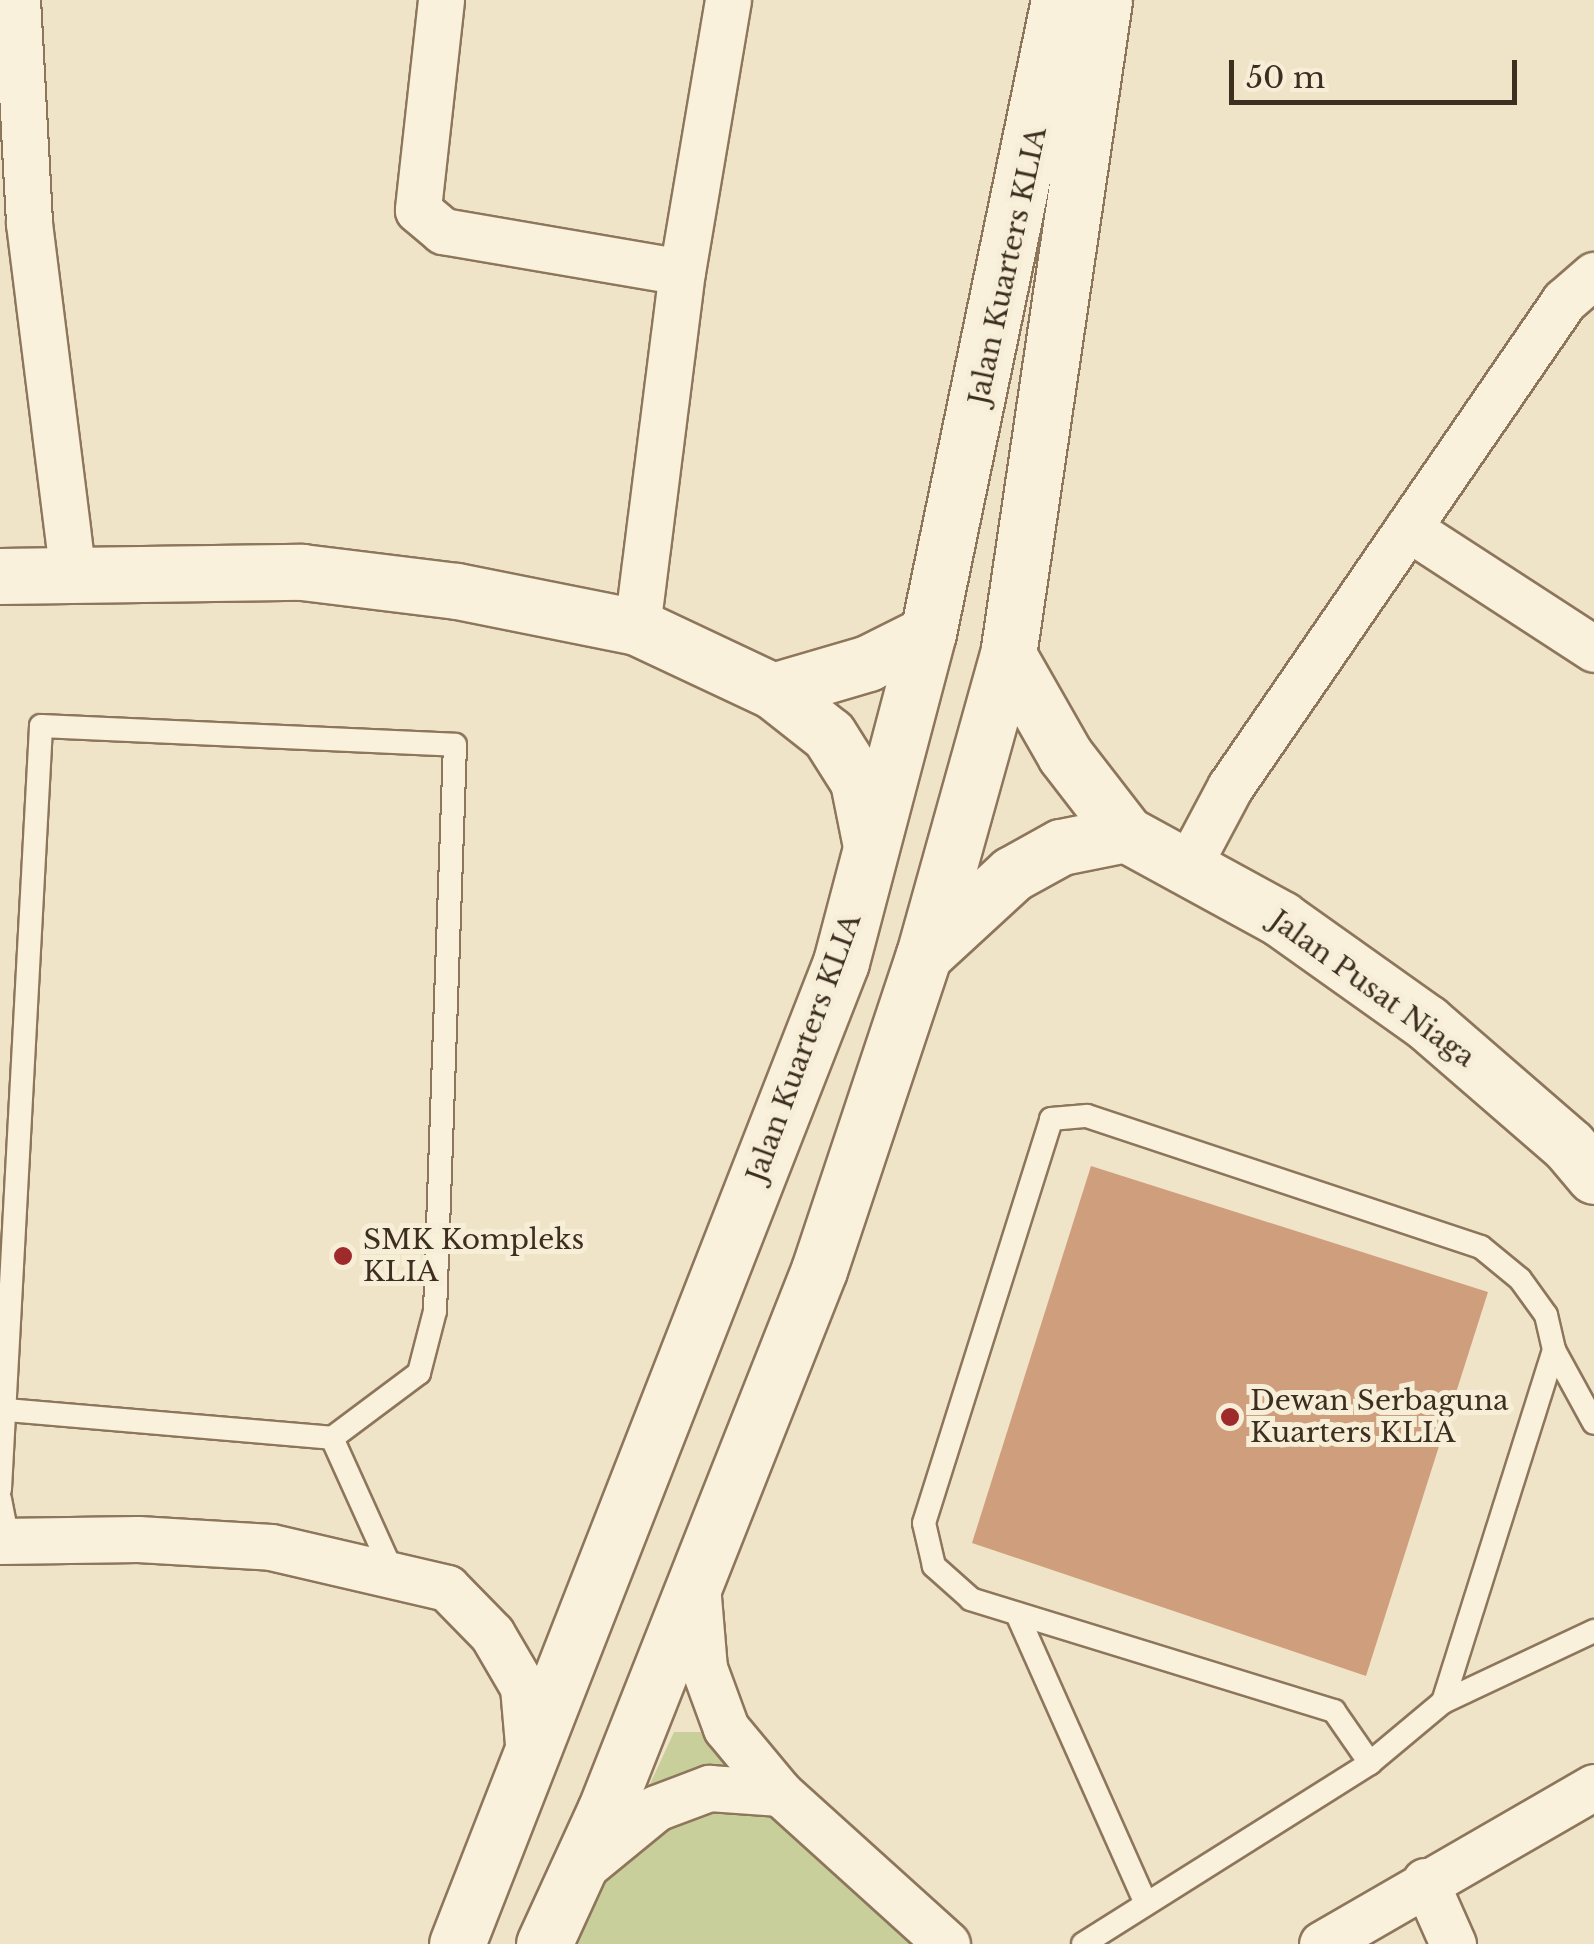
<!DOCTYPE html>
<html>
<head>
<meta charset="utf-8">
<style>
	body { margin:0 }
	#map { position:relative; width:1594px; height:1944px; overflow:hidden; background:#f0e4c8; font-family:"Libre Baskerville",serif }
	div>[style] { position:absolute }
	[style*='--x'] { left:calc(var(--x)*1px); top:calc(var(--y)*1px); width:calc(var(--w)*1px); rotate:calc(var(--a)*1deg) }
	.green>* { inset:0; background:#c9cf9b }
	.building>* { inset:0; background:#cf9f7d }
	.roads { filter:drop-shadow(2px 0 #8d765c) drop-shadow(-2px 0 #8d765c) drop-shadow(0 2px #8d765c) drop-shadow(0 -2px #8d765c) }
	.service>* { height:22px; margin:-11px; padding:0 11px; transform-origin:11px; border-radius:11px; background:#faf1dc }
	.minor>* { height:45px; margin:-22.5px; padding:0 22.5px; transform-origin:22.5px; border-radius:22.5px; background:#faf1dc }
	.tertiary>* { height:55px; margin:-27.5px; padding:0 27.5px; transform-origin:27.5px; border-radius:27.5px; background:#faf1dc }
	.secondary>* { height:55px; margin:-27.5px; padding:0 27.5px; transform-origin:27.5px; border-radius:27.5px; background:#faf1dc }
	.dots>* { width:28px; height:28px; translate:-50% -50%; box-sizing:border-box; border:5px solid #f7eed8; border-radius:50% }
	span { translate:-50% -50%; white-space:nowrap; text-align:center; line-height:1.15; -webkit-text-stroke:10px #f7eed8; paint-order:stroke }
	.street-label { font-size:28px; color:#3d2e20 }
	.poi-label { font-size:28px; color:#3d2e20 }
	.left { translate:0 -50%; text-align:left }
	.scale { position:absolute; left:1229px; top:60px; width:288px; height:45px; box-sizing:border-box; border:5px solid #3d2e20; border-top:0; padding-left:12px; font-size:30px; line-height:35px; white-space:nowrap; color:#3d2e20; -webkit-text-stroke:8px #f7eed8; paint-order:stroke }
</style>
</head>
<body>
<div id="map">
	<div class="green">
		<div style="clip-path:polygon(674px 1732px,705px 1732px,917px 1944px,576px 1944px)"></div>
	</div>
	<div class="building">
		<div style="clip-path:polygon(1091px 1166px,1488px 1292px,1366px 1676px,972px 1543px)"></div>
	</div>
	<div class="roads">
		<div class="service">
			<div style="--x:7;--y:1410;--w:326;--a:4.9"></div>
			<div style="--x:0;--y:1489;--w:764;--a:-86.92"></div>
			<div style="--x:41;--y:726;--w:414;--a:2.6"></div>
			<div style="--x:455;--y:745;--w:566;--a:92.02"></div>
			<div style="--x:435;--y:1311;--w:64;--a:104.5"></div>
			<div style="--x:419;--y:1373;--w:109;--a:143.2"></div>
			<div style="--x:332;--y:1438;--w:146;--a:65.7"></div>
			<div style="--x:0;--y:1499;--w:42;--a:79"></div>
			<div style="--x:1017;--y:1614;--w:315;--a:66"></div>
			<div style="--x:1443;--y:1702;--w:369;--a:-72.5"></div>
			<div style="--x:1370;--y:1763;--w:63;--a:-124.7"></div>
			<div style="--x:1334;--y:1711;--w:380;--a:-162.9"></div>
			<div style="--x:971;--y:1599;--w:50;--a:-138.3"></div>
			<div style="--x:934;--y:1566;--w:44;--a:-103.1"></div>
			<div style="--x:924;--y:1523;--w:423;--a:-72.5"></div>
			<div style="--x:1051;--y:1119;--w:36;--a:-5"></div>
			<div style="--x:1087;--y:1116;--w:415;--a:18.4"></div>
			<div style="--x:1481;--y:1247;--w:50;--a:39.4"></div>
			<div style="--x:1520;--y:1279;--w:44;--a:54.2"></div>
			<div style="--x:1546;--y:1315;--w:36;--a:77"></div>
			<div style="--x:1554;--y:1350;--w:83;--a:61.3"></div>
			<div style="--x:1083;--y:1944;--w:339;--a:-32.2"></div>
			<div style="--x:1370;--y:1763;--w:95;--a:-39.9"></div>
			<div style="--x:1443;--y:1702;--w:167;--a:-25.2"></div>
		</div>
		<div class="minor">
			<div style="--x:17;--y:0;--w:223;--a:86.9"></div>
			<div style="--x:29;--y:223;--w:350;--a:82.9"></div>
			<div style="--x:441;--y:0;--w:211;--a:96.3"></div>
			<div style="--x:418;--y:210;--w:33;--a:40"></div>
			<div style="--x:443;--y:231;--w:242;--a:9.7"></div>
			<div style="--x:1408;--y:528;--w:222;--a:33"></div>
			<div style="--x:637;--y:627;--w:358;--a:-82.8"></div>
			<div style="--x:682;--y:272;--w:276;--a:-80.4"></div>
			<div style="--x:1189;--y:864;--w:87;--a:-62"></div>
			<div style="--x:1230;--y:787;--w:590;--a:-55.5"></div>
			<div style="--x:1564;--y:301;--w:40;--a:-41"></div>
			<div style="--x:0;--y:1541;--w:138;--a:-0.8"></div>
			<div style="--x:138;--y:1539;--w:133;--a:3.4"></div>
			<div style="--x:271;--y:1547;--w:181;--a:13.1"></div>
			<div style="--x:447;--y:1588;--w:64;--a:45.6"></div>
			<div style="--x:492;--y:1634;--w:61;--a:59.7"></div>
			<div style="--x:523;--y:1687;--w:69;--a:85"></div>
			<div style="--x:697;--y:1585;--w:83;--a:85.2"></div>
			<div style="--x:704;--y:1668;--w:64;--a:69.9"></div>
			<div style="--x:726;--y:1728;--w:85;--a:50.3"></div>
			<div style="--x:780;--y:1793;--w:225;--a:42.1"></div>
			<div style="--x:579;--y:1871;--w:99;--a:-39.3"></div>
			<div style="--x:656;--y:1808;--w:57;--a:-20.7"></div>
			<div style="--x:709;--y:1788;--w:71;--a:4"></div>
			<div style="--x:1425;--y:1881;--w:69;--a:66"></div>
			<div style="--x:1322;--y:1944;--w:314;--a:-30"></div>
		</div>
		<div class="tertiary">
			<div style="--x:0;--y:576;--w:302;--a:-0.8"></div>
			<div style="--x:302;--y:572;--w:156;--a:7"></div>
			<div style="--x:457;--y:591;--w:184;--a:11.3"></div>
			<div style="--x:637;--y:627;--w:150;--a:25.2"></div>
			<div style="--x:773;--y:691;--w:71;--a:38.2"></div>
			<div style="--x:829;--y:735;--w:54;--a:57.8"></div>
			<div style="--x:858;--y:781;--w:66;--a:78.7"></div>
			<div style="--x:1008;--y:655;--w:115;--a:60.3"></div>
			<div style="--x:1065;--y:755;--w:100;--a:52.3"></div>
			<div style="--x:1126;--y:834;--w:177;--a:28.7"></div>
			<div style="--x:1281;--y:919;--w:178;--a:35.4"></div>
			<div style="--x:1426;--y:1022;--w:189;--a:40.9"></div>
			<div style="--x:1569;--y:1146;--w:39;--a:50"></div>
			<div style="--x:773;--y:691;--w:99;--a:-16.4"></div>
			<div style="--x:868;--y:663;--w:67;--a:-26.6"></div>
			<div style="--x:924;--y:955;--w:120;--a:-42.6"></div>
			<div style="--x:1012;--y:874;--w:56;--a:-28.9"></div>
			<div style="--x:1061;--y:847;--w:66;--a:-11.3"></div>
		</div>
		<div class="secondary">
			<div style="--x:457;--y:1944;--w:1054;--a:-68.64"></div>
			<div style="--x:841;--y:962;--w:340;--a:-75.2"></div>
			<div style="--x:928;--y:633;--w:646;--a:-78.31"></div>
			<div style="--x:544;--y:1944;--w:146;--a:-65.4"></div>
			<div style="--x:605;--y:1811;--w:582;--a:-68.42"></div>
			<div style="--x:819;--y:1270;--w:332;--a:-71.6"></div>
			<div style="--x:924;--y:955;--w:312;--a:-74.4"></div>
			<div style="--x:1008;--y:655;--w:662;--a:-81.66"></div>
		</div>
	</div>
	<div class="dots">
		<div style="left:343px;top:1256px;background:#9e2a2b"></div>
		<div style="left:1230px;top:1417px;background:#9e2a2b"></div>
	</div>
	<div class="street-label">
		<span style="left:1008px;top:266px;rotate:-78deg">Jalan Kuarters KLIA</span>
		<span style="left:1372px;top:989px;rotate:36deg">Jalan Pusat Niaga</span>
		<span style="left:804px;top:1048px;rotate:-70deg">Jalan Kuarters KLIA</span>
	</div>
	<div class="poi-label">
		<span class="left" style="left:363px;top:1256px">SMK Kompleks<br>KLIA</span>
		<span class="left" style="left:1250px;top:1417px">Dewan Serbaguna<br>Kuarters KLIA</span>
	</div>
	<div class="scale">50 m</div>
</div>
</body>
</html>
